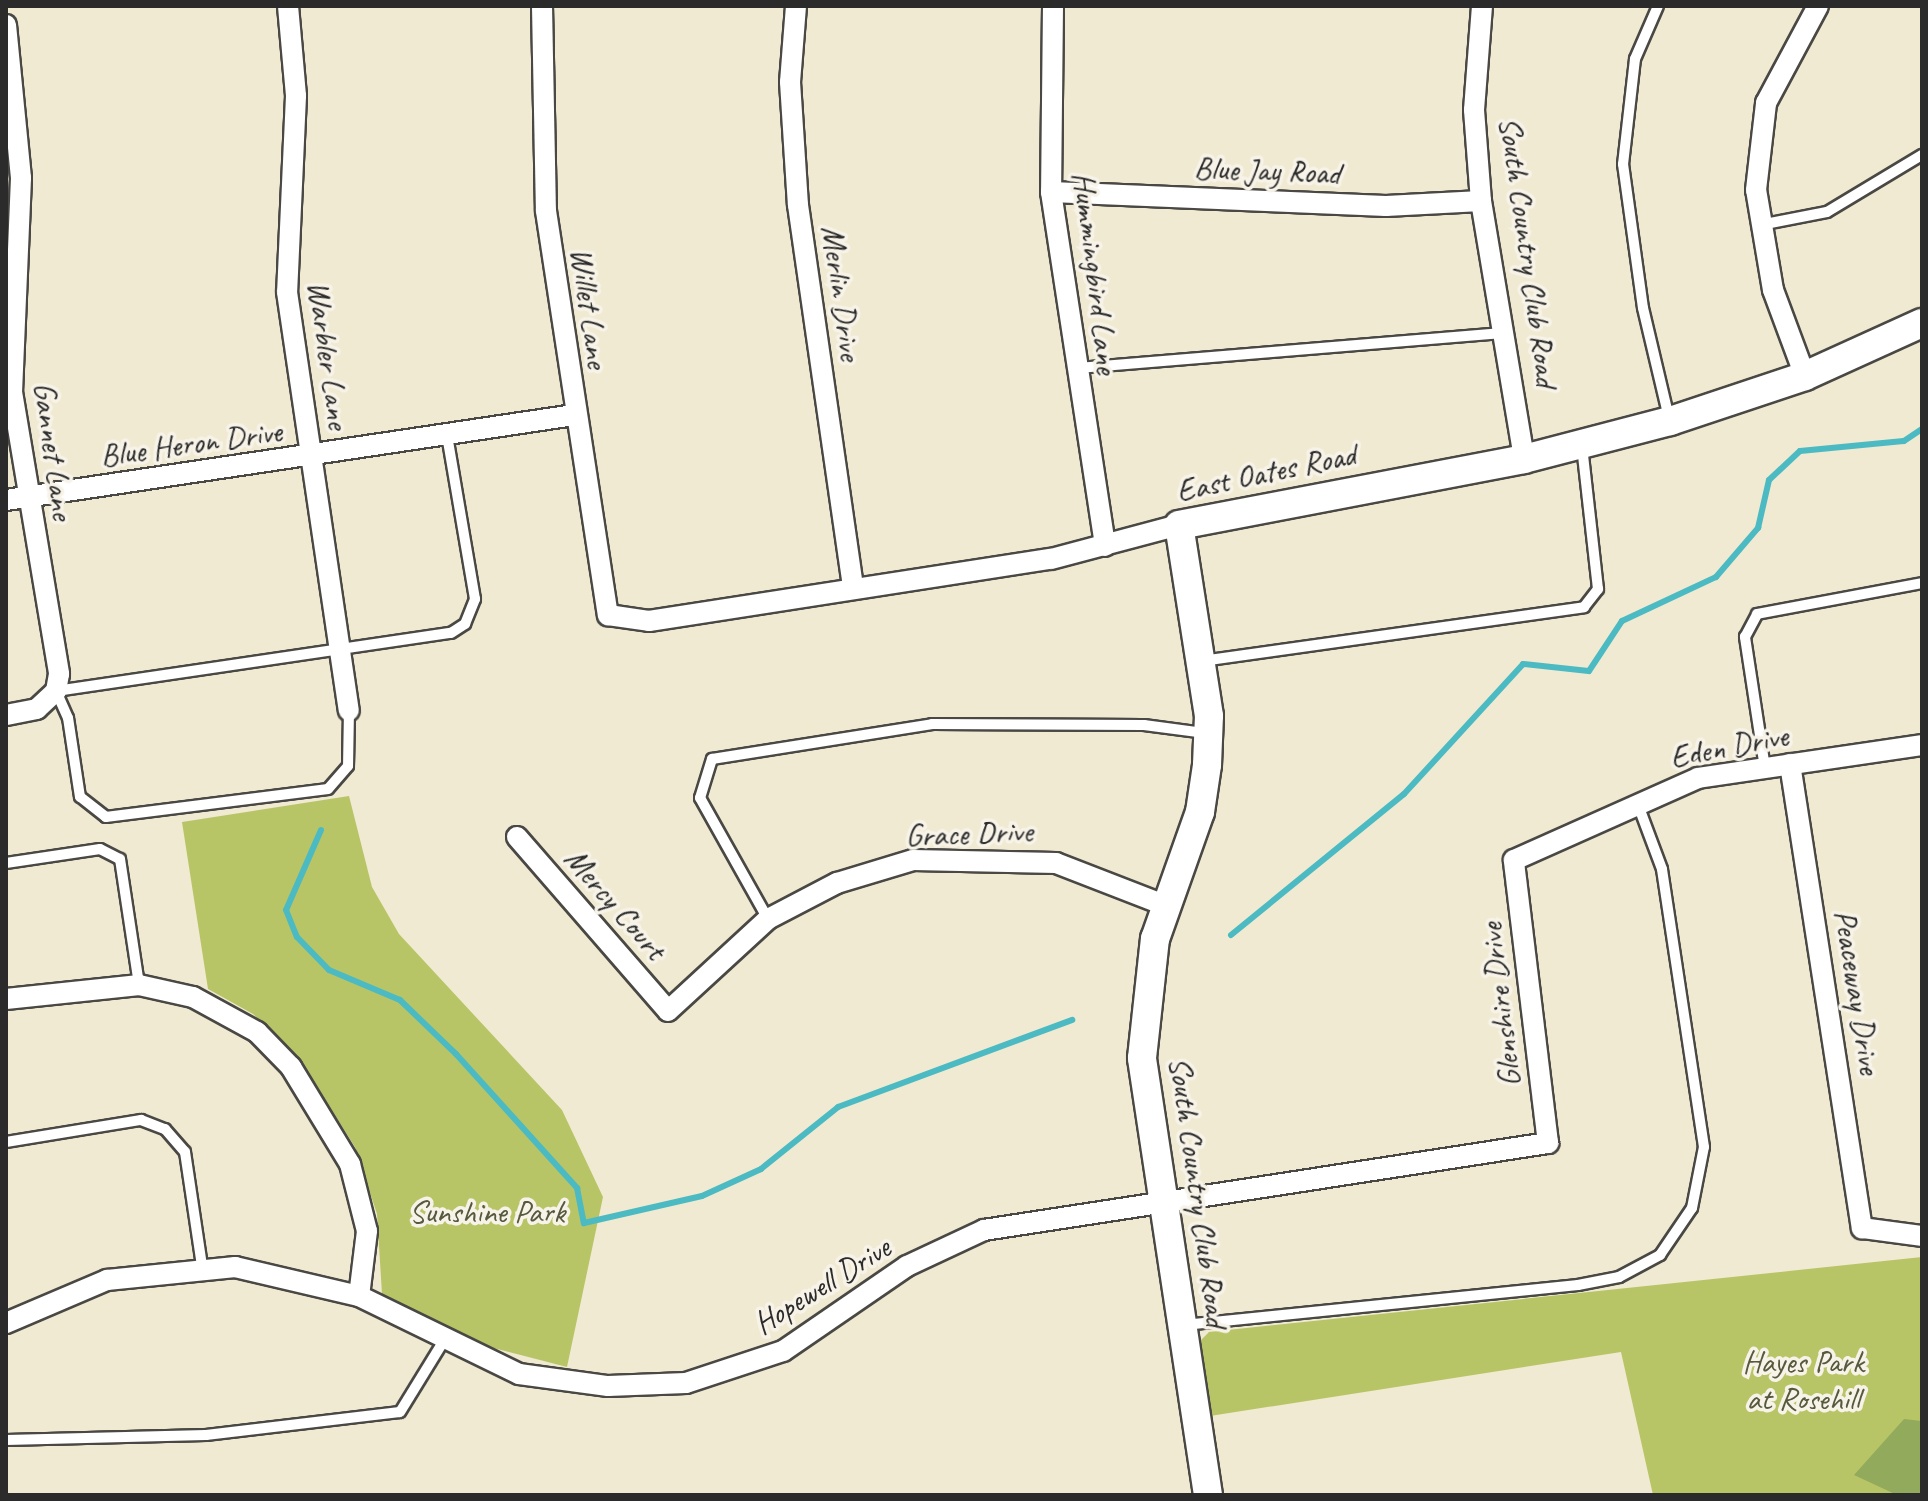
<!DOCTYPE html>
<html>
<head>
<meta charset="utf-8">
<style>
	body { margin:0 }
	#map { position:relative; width:1928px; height:1501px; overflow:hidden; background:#f0ead2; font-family:Caveat,sans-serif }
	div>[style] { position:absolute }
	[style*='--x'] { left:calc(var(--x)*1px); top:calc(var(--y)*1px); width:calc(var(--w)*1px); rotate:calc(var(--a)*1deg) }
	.green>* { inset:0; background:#b8c567 }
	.forest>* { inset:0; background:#92aa5c }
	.stream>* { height:6px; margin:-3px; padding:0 3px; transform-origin:3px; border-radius:3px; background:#4bbac2 }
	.roads { filter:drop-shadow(2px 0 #494844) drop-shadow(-2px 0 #494844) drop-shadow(0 2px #494844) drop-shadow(0 -2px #494844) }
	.lane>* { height:10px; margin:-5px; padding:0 5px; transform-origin:5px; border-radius:5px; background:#fff }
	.street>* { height:20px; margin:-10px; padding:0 10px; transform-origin:10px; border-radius:10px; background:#fff }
	.secondary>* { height:28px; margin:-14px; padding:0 14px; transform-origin:14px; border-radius:14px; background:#fff }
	span { translate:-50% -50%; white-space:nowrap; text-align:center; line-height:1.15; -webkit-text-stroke:7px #f7f3e8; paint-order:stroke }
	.street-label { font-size:32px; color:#2b2b2b }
	.park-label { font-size:32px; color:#55593d }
	.frame { position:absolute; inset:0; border:8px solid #2b2b2b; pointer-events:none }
</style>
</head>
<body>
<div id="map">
	<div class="green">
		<div style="clip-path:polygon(349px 796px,372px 887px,399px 934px,562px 1110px,603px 1197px,567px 1367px,478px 1344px,382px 1294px,377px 1214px,355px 1147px,298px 1057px,253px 1014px,208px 989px,182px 822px)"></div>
		<div style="clip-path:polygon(1922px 1257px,1922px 1495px,1653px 1495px,1621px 1352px,1210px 1416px,1199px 1342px,1209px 1332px)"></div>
	</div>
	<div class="forest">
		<div style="clip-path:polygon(1904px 1419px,1922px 1421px,1922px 1495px,1897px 1495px,1854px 1475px)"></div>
	</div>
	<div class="stream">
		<div style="--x:321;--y:830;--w:87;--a:113.6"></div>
		<div style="--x:286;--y:910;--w:29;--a:68"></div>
		<div style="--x:297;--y:937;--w:46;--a:45.9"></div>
		<div style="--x:329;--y:970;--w:77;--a:22.9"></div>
		<div style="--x:400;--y:1000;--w:78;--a:44"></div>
		<div style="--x:456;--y:1054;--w:181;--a:47.9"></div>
		<div style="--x:577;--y:1188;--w:36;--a:79"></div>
		<div style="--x:584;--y:1223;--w:121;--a:-12.9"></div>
		<div style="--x:702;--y:1196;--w:65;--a:-24.6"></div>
		<div style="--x:761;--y:1169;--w:99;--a:-38.8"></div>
		<div style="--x:838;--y:1107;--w:250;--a:-20.4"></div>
		<div style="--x:1231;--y:935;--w:223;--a:-39.2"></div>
		<div style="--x:1404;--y:794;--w:176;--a:-47.5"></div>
		<div style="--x:1523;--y:664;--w:66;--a:6.1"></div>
		<div style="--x:1589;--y:671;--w:60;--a:-56.6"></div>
		<div style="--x:1622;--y:621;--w:104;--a:-25.1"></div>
		<div style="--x:1716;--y:577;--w:65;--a:-49.4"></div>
		<div style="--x:1758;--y:528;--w:49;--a:-77.1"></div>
		<div style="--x:1769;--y:480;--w:42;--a:-43.1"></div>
		<div style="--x:1800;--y:451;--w:104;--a:-5.5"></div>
		<div style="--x:1904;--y:441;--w:22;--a:-34"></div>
	</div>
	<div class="roads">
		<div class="lane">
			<div style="--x:1658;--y:6;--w:58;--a:113.5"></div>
			<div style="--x:1635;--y:59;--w:106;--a:96.5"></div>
			<div style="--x:1623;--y:164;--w:145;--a:82.1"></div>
			<div style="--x:1643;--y:308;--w:113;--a:76.7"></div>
			<div style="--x:1760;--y:225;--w:68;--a:-11"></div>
			<div style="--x:1827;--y:212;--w:111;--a:-31"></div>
			<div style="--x:1077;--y:368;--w:425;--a:-4.7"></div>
			<div style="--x:1202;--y:661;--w:386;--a:-8"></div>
			<div style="--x:1584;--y:607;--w:23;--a:-52"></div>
			<div style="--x:1598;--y:589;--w:143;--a:-96.4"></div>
			<div style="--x:349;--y:710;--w:56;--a:91"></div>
			<div style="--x:348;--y:766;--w:30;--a:131"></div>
			<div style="--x:328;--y:789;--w:224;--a:172.8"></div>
			<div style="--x:106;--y:817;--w:33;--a:-142"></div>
			<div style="--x:80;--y:797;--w:80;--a:-98.6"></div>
			<div style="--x:68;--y:718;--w:30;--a:-114"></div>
			<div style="--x:56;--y:691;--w:399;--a:-8.4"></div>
			<div style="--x:451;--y:633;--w:17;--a:-33"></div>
			<div style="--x:465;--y:624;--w:27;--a:-68"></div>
			<div style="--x:475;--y:599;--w:166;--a:-99.7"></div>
			<div style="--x:1765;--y:768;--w:133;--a:-98.7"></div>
			<div style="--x:1745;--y:637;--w:26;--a:-62"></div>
			<div style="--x:1757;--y:614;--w:168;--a:-10.6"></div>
			<div style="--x:6;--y:863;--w:95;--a:-8.5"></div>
			<div style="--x:100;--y:849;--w:22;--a:27"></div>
			<div style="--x:120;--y:859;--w:127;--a:81.4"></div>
			<div style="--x:768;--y:919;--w:139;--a:-119.3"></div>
			<div style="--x:700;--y:798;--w:41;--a:-72.9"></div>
			<div style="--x:712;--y:759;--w:223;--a:-9"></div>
			<div style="--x:932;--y:724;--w:212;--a:0.3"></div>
			<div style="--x:1144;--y:725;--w:62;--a:7.5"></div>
			<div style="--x:6;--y:1142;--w:137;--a:-9.3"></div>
			<div style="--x:141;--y:1120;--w:26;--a:21"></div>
			<div style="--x:165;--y:1129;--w:30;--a:49"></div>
			<div style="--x:185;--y:1152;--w:115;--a:81.5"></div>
			<div style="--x:1184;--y:1325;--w:396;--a:-5.8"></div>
			<div style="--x:1578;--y:1285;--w:42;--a:-11"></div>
			<div style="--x:1619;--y:1277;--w:47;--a:-28.2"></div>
			<div style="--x:1660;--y:1255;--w:57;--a:-55.8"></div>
			<div style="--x:1692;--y:1208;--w:62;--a:-78.9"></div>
			<div style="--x:1704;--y:1147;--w:281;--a:-98.6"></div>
			<div style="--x:1662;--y:869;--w:72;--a:-110.5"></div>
			<div style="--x:6;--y:1440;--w:200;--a:-1.4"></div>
			<div style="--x:206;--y:1435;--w:195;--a:-6.8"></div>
			<div style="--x:400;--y:1412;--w:82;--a:-58.4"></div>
		</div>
		<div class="street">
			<div style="--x:288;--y:6;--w:90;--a:84.9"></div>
			<div style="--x:296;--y:96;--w:196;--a:92.6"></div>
			<div style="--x:287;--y:292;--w:423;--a:81.6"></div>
			<div style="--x:542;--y:6;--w:205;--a:88.9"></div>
			<div style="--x:546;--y:211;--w:409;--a:81.3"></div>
			<div style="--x:608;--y:615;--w:41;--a:8.3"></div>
			<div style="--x:649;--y:621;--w:407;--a:-8.8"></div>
			<div style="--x:1051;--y:559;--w:132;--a:-14.9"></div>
			<div style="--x:796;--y:6;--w:76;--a:94.5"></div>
			<div style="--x:790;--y:82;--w:123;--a:86.3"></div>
			<div style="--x:798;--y:205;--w:387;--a:81.8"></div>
			<div style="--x:1053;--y:6;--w:186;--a:90.6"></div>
			<div style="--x:1051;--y:192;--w:358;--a:81.3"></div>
			<div style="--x:1482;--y:6;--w:104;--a:94.4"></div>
			<div style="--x:1474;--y:110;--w:91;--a:85.6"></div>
			<div style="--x:1481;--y:201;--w:262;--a:80.5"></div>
			<div style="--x:6;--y:25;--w:154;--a:84.4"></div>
			<div style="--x:21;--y:178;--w:214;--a:92.4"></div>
			<div style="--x:12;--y:392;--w:286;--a:80.5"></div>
			<div style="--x:59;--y:674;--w:17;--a:100"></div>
			<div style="--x:56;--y:691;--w:26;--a:137"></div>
			<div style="--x:37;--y:709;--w:32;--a:169"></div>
			<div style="--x:1051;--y:192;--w:335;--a:2.4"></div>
			<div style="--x:1386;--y:206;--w:95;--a:-3"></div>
			<div style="--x:1805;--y:376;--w:92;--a:-110.4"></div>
			<div style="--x:1773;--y:290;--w:101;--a:-99.6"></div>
			<div style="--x:1756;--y:190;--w:88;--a:-83.4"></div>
			<div style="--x:1766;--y:103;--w:110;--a:-61.8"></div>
			<div style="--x:6;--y:500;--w:574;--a:-8.51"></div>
			<div style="--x:1790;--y:764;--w:470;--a:81.2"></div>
			<div style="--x:1862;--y:1228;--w:61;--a:7.6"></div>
			<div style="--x:517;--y:837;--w:230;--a:49"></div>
			<div style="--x:668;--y:1011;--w:136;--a:-42.6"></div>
			<div style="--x:768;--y:919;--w:78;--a:-27.6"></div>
			<div style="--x:837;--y:883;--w:79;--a:-16.8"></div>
			<div style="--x:913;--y:860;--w:143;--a:1.2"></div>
			<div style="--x:1056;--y:863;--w:119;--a:21.2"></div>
			<div style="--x:6;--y:999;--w:134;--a:-6"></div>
			<div style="--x:139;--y:985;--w:55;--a:12.5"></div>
			<div style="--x:193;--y:997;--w:73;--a:28.7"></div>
			<div style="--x:257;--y:1032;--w:49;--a:45.8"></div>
			<div style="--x:291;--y:1067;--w:114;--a:58.7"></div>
			<div style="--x:350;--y:1164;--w:69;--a:75.8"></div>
			<div style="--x:367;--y:1231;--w:65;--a:97"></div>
			<div style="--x:6;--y:1323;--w:110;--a:-23.1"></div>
			<div style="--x:107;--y:1280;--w:129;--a:-5.8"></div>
			<div style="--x:235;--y:1267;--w:127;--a:13.2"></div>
			<div style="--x:359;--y:1296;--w:178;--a:26"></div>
			<div style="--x:519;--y:1374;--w:90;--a:7.7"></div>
			<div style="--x:608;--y:1386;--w:78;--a:-2.2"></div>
			<div style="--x:686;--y:1383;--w:102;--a:-18.3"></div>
			<div style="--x:783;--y:1351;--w:150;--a:-34.4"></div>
			<div style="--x:907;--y:1266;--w:85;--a:-25.1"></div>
			<div style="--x:984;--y:1230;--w:571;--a:-8.77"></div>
			<div style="--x:1548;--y:1143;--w:285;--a:-96.9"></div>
			<div style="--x:1514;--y:860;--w:201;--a:-24"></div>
			<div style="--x:1698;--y:778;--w:226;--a:-8.4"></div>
		</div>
		<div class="secondary">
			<div style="--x:1208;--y:1495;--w:442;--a:-98.6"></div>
			<div style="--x:1142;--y:1058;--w:120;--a:-83.8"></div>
			<div style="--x:1155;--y:939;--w:135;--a:-70.5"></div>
			<div style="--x:1200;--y:812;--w:48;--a:-81.5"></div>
			<div style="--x:1207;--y:765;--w:49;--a:-87.7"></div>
			<div style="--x:1209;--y:716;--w:193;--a:-98.9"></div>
			<div style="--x:1179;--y:525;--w:351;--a:-10.8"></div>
			<div style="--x:1524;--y:459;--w:151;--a:-14.6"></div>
			<div style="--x:1670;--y:421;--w:142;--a:-18.4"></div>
			<div style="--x:1805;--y:376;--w:128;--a:-24.4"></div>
		</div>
	</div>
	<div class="street-label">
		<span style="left:1267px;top:171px;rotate:2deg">Blue Jay Road</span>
		<span style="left:1528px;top:252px;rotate:82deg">South Country Club Road</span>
		<span style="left:1095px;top:273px;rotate:83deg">Hummingbird Lane</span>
		<span style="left:841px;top:293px;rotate:82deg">Merlin Drive</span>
		<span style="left:589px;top:308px;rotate:82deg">Willet Lane</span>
		<span style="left:328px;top:355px;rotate:82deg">Warbler Lane</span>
		<span style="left:191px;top:444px;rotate:-8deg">Blue Heron Drive</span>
		<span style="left:53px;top:451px;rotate:82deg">Gannet Lane</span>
		<span style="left:1266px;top:473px;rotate:-12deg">East Oates Road</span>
		<span style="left:1729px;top:747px;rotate:-11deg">Eden Drive</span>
		<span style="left:969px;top:834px;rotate:-2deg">Grace Drive</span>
		<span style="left:615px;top:904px;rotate:49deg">Mercy Court</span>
		<span style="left:1857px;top:992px;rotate:81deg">Peaceway Drive</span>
		<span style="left:1501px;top:1005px;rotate:-97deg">Glenshire Drive</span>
		<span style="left:1198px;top:1192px;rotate:82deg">South Country Club Road</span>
		<span style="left:822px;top:1286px;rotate:-32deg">Hopewell Drive</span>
	</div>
	<div class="park-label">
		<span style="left:487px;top:1212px">Sunshine Park</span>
		<span style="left:1803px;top:1381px">Hayes Park<br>at Rosehill</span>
	</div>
	<div class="frame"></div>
</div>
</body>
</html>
